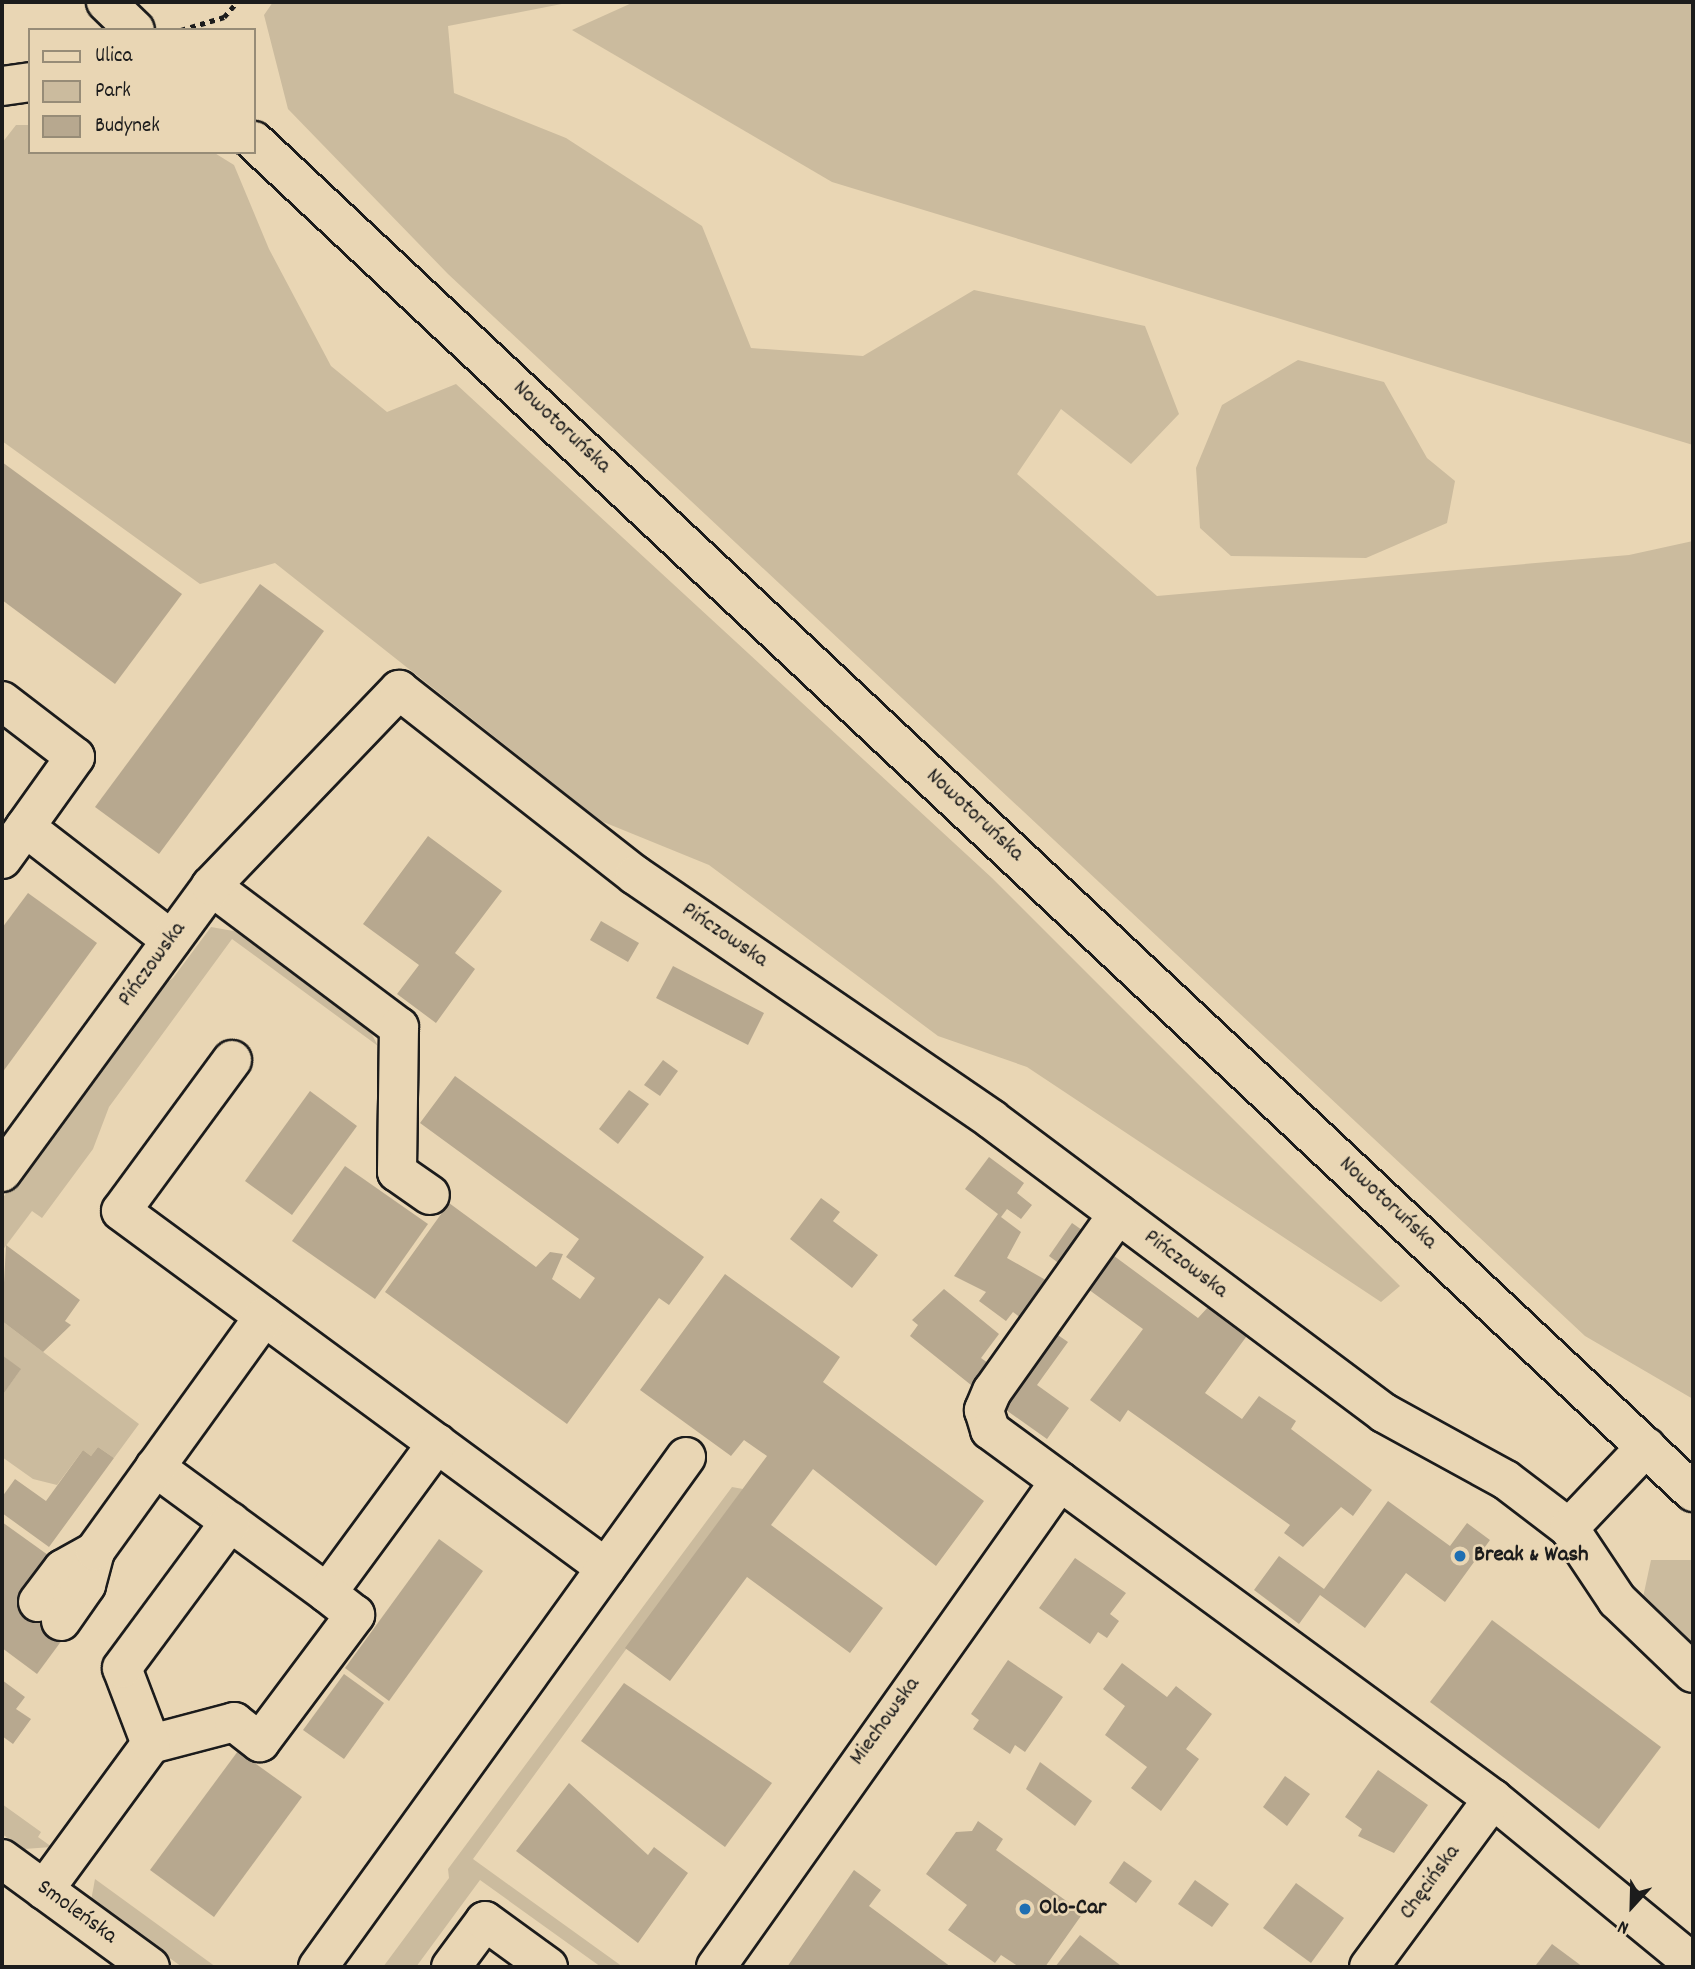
<!DOCTYPE html>
<html>
<head>
<meta charset="utf-8">
<style>
	body { margin:0 }
	#map { position:relative; width:1695px; height:1969px; overflow:hidden; background:#e9d6b4; font-family:Dekko,sans-serif }
	div>[style] { position:absolute }
	[style*='--x'] { left:calc(var(--x)*1px); top:calc(var(--y)*1px); width:calc(var(--w)*1px); rotate:calc(var(--a)*1deg) }
	.green>* { inset:0; background:#cbbb9e }
	.building>* { inset:0; background:#b7a88f }
	.path>* { height:4.5px; margin-top:-2.25px; transform-origin:0; background:repeating-linear-gradient(90deg,#1c1c1c 0 5px,transparent 0 10px) }
	.roads { filter:drop-shadow(2px 0 #1c1c1c) drop-shadow(-2px 0 #1c1c1c) drop-shadow(0 2px #1c1c1c) drop-shadow(0 -2px #1c1c1c) }
	.minor>* { height:38px; margin:-19px; padding:0 19px; transform-origin:19px; border-radius:19px; background:#e9d6b4 }
	.major>* { height:38px; margin:-19px; padding:0 19px; transform-origin:19px; border-radius:19px; background:#e9d6b4 }
	.dots>* { width:19px; height:19px; translate:-50% -50%; box-sizing:border-box; border:4px solid #e9d6b4; border-radius:50% }
	span { translate:-50% -50%; white-space:nowrap; text-align:center; line-height:1.15; -webkit-text-stroke:5px #e9d6b4; paint-order:stroke }
	.street-label { font-size:23px; color:#1c1c1c }
	.poi-label { font-size:23px; color:#1c1c1c; font-weight:700 }
	.left { translate:0 -50%; text-align:left }
	.frame { position:absolute; inset:0; border:4px solid #1c1c1c; pointer-events:none }
	.legend { position:absolute; left:28px; top:28px; width:228px; height:126px; box-sizing:border-box; background:#e9d6b4; border:2px solid #978c77; margin:0; padding:9px 12px; list-style:none; font-size:21px; color:#1c1c1c }
	.legend li { display:flex; align-items:center; gap:14px; height:35px }
	.legend b { width:35px; border:2px solid #978c77 }
	.north { position:absolute; left:1597px; top:1871px; width:70px; height:70px; -webkit-text-stroke:5px #e9d6b4; paint-order:stroke; rotate:202deg; font-size:19px; font-weight:700; line-height:28px; text-align:center; color:#1c1c1c }
	.north::after { content:''; display:block; margin:auto; width:24px; height:32px; background:#1c1c1c; clip-path:polygon(50% 0,100% 100%,50% 72%,0 100%) }
</style>
</head>
<body>
<div id="map">
	<div class="green">
		<div style="clip-path:polygon(273px 2px,572px 2px,448px 26px,454px 93px,566px 138px,702px 226px,751px 348px,863px 356px,974px 290px,1145px 326px,1179px 414px,1131px 464px,1061px 409px,1017px 474px,1157px 596px,1629px 555px,1693px 541px,1693px 1399px,1585px 1336px,448px 274px,288px 109px,264px 15px)"></div>
		<div style="clip-path:polygon(634px 2px,1693px 2px,1693px 445px,832px 182px,572px 30px)"></div>
		<div style="clip-path:polygon(16px 125px,30px 125px,30px 152px,213px 152px,234px 165px,269px 249px,331px 366px,387px 412px,456px 384px,992px 878px,1400px 1286px,1381px 1302px,1027px 1067px,938px 1036px,709px 865px,601px 821px,275px 563px,200px 584px,2px 441px,2px 143px)"></div>
		<div style="clip-path:polygon(1298px 360px,1384px 382px,1427px 458px,1455px 481px,1447px 523px,1366px 558px,1231px 556px,1200px 528px,1196px 468px,1222px 405px)"></div>
		<div style="clip-path:polygon(211px 927px,239px 932px,369px 1029px,378px 1046px,232px 939px,109px 1107px,93px 1149px,42px 1218px,32px 1211px,2px 1251px,2px 1199px,154px 991px,173px 978px)"></div>
		<div style="clip-path:polygon(2px 1321px,139px 1424px,114px 1458px,98px 1447px,91px 1456px,83px 1450px,57px 1485px,33px 1479px,2px 1457px,2px 1396px,20px 1370px,2px 1355px)"></div>
		<div style="clip-path:polygon(732px 1487px,743px 1489px,473px 1859px,623px 1967px,601px 1967px,480px 1880px,416px 1967px,383px 1967px,449px 1878px,448px 1869px)"></div>
		<div style="clip-path:polygon(1651px 1560px,1693px 1560px,1693px 1644px,1642px 1602px)"></div>
		<div style="clip-path:polygon(2px 1804px,41px 1832px,38px 1837px,52px 1847px,24px 1849px,2px 1834px)"></div>
		<div style="clip-path:polygon(95px 1879px,216px 1967px,182px 1967px,91px 1901px)"></div>
	</div>
	<div class="building">
		<div style="clip-path:polygon(2px 462px,182px 594px,115px 684px,2px 600px)"></div>
		<div style="clip-path:polygon(260px 584px,324px 631px,159px 854px,95px 807px)"></div>
		<div style="clip-path:polygon(428px 836px,502px 891px,455px 953px,475px 969px,436px 1023px,397px 994px,419px 965px,363px 924px)"></div>
		<div style="clip-path:polygon(28px 893px,97px 943px,2px 1073px,2px 928px)"></div>
		<div style="clip-path:polygon(601px 921px,639px 943px,628px 962px,590px 940px)"></div>
		<div style="clip-path:polygon(673px 966px,764px 1013px,748px 1045px,656px 998px)"></div>
		<div style="clip-path:polygon(663px 1060px,678px 1071px,660px 1096px,644px 1085px)"></div>
		<div style="clip-path:polygon(455px 1076px,704px 1257px,669px 1305px,659px 1298px,567px 1424px,385px 1292px,449px 1203px,536px 1267px,550px 1252px,563px 1254px,552px 1279px,580px 1299px,595px 1278px,566px 1257px,579px 1239px,420px 1123px)"></div>
		<div style="clip-path:polygon(629px 1090px,649px 1104px,618px 1144px,599px 1129px)"></div>
		<div style="clip-path:polygon(310px 1091px,357px 1126px,292px 1215px,245px 1181px)"></div>
		<div style="clip-path:polygon(989px 1157px,1024px 1183px,1017px 1193px,1032px 1205px,1021px 1219px,1007px 1209px,1001px 1217px,1021px 1232px,1007px 1258px,1058px 1287px,1030px 1325px,1013px 1312px,1006px 1321px,979px 1301px,986px 1292px,954px 1276px,998px 1214px,965px 1189px)"></div>
		<div style="clip-path:polygon(345px 1166px,428px 1224px,375px 1299px,292px 1241px)"></div>
		<div style="clip-path:polygon(821px 1198px,840px 1212px,833px 1221px,878px 1255px,852px 1288px,790px 1239px)"></div>
		<div style="clip-path:polygon(1072px 1223px,1092px 1237px,1068px 1270px,1049px 1256px)"></div>
		<div style="clip-path:polygon(6px 1245px,80px 1300px,65px 1321px,71px 1325px,43px 1352px,2px 1321px)"></div>
		<div style="clip-path:polygon(1106px 1250px,1198px 1318px,1210px 1305px,1249px 1333px,1205px 1393px,1242px 1419px,1259px 1396px,1296px 1421px,1291px 1429px,1372px 1490px,1353px 1516px,1341px 1507px,1303px 1547px,1284px 1533px,1290px 1525px,1128px 1410px,1120px 1422px,1090px 1400px,1143px 1329px,1081px 1284px)"></div>
		<div style="clip-path:polygon(725px 1274px,840px 1357px,823px 1382px,984px 1501px,936px 1566px,813px 1469px,771px 1525px,883px 1608px,850px 1653px,747px 1577px,670px 1681px,625px 1648px,767px 1456px,744px 1440px,731px 1456px,640px 1390px)"></div>
		<div style="clip-path:polygon(944px 1289px,999px 1334px,981px 1358px,992px 1366px,971px 1385px,910px 1336px,918px 1325px,912px 1320px)"></div>
		<div style="clip-path:polygon(1049px 1329px,1068px 1342px,1037px 1385px,1069px 1408px,1047px 1439px,996px 1403px)"></div>
		<div style="clip-path:polygon(2px 1355px,21px 1369px,2px 1396px)"></div>
		<div style="clip-path:polygon(98px 1447px,114px 1458px,49px 1547px,2px 1513px,2px 1497px,15px 1479px,46px 1501px,83px 1450px,91px 1456px)"></div>
		<div style="clip-path:polygon(1388px 1501px,1450px 1546px,1467px 1523px,1490px 1540px,1445px 1602px,1406px 1573px,1365px 1628px,1320px 1595px,1299px 1624px,1254px 1590px,1279px 1556px,1324px 1589px)"></div>
		<div style="clip-path:polygon(2px 1522px,55px 1560px,68px 1632px,37px 1674px,2px 1648px)"></div>
		<div style="clip-path:polygon(439px 1539px,483px 1571px,389px 1701px,345px 1668px)"></div>
		<div style="clip-path:polygon(1075px 1558px,1126px 1593px,1110px 1614px,1119px 1621px,1107px 1638px,1098px 1632px,1090px 1644px,1039px 1608px)"></div>
		<div style="clip-path:polygon(1492px 1620px,1661px 1747px,1599px 1829px,1430px 1702px)"></div>
		<div style="clip-path:polygon(1008px 1660px,1063px 1697px,1025px 1752px,1015px 1745px,1010px 1754px,973px 1729px,979px 1720px,971px 1714px)"></div>
		<div style="clip-path:polygon(1122px 1663px,1167px 1697px,1176px 1686px,1212px 1714px,1186px 1749px,1199px 1759px,1161px 1811px,1131px 1788px,1147px 1767px,1105px 1735px,1125px 1706px,1103px 1689px)"></div>
		<div style="clip-path:polygon(344px 1674px,384px 1703px,344px 1759px,303px 1730px)"></div>
		<div style="clip-path:polygon(2px 1680px,25px 1697px,16px 1709px,31px 1719px,13px 1744px,2px 1736px)"></div>
		<div style="clip-path:polygon(624px 1683px,772px 1783px,725px 1847px,581px 1741px)"></div>
		<div style="clip-path:polygon(238px 1751px,302px 1797px,214px 1917px,150px 1870px)"></div>
		<div style="clip-path:polygon(1040px 1762px,1092px 1801px,1075px 1826px,1026px 1789px)"></div>
		<div style="clip-path:polygon(1378px 1770px,1428px 1805px,1394px 1853px,1358px 1836px,1362px 1829px,1345px 1817px)"></div>
		<div style="clip-path:polygon(1285px 1776px,1310px 1794px,1287px 1826px,1263px 1807px)"></div>
		<div style="clip-path:polygon(569px 1783px,648px 1855px,654px 1847px,688px 1873px,638px 1943px,516px 1851px)"></div>
		<div style="clip-path:polygon(978px 1821px,1003px 1839px,996px 1850px,1083px 1913px,1045px 1967px,1019px 1967px,1001px 1955px,995px 1963px,948px 1930px,967px 1905px,926px 1874px,956px 1832px,972px 1831px)"></div>
		<div style="clip-path:polygon(1124px 1861px,1152px 1881px,1136px 1903px,1109px 1883px)"></div>
		<div style="clip-path:polygon(854px 1870px,881px 1890px,869px 1906px,951px 1967px,787px 1967px)"></div>
		<div style="clip-path:polygon(1195px 1880px,1229px 1904px,1212px 1927px,1178px 1904px)"></div>
		<div style="clip-path:polygon(1296px 1883px,1344px 1918px,1311px 1963px,1263px 1928px)"></div>
		<div style="clip-path:polygon(1080px 1935px,1120px 1965px,1119px 1967px,1055px 1967px)"></div>
		<div style="clip-path:polygon(1552px 1944px,1583px 1967px,1536px 1965px)"></div>
	</div>
	<div class="path">
		<div style="--x:181;--y:30;--w:45;--a:-16.8"></div>
		<div style="--x:224;--y:17;--w:20;--a:-49"></div>
	</div>
	<div class="roads">
		<div class="minor">
			<div style="--x:2;--y:86;--w:28;--a:-8"></div>
			<div style="--x:2;--y:701;--w:92;--a:37.5"></div>
			<div style="--x:75;--y:757;--w:86;--a:125.5"></div>
			<div style="--x:2;--y:859;--w:39;--a:-54"></div>
			<div style="--x:25;--y:827;--w:185;--a:37.7"></div>
			<div style="--x:211;--y:886;--w:235;--a:36.9"></div>
			<div style="--x:399;--y:1027;--w:145;--a:90.8"></div>
			<div style="--x:397;--y:1172;--w:40;--a:34.9"></div>
			<div style="--x:232;--y:1060;--w:187;--a:126.3"></div>
			<div style="--x:121;--y:1211;--w:602;--a:36.36"></div>
			<div style="--x:2;--y:1172;--w:354;--a:-53.8"></div>
			<div style="--x:211;--y:886;--w:272;--a:-46.2"></div>
			<div style="--x:399;--y:690;--w:300;--a:38.1"></div>
			<div style="--x:635;--y:875;--w:432;--a:34.4"></div>
			<div style="--x:991;--y:1119;--w:491;--a:36.8"></div>
			<div style="--x:1384;--y:1413;--w:139;--a:28.8"></div>
			<div style="--x:1506;--y:1480;--w:79;--a:37.3"></div>
			<div style="--x:1569;--y:1528;--w:87;--a:56.3"></div>
			<div style="--x:1617;--y:1600;--w:105;--a:43.8"></div>
			<div style="--x:1118;--y:1214;--w:217;--a:125.4"></div>
			<div style="--x:992;--y:1391;--w:21;--a:113"></div>
			<div style="--x:984;--y:1410;--w:21;--a:73"></div>
			<div style="--x:990;--y:1430;--w:624;--a:36.26"></div>
			<div style="--x:1493;--y:1799;--w:259;--a:39.4"></div>
			<div style="--x:155;--y:1467;--w:213;--a:36.2"></div>
			<div style="--x:327;--y:1593;--w:186;--a:-53.7"></div>
			<div style="--x:1569;--y:1528;--w:112;--a:-46.5"></div>
			<div style="--x:38;--y:1602;--w:41;--a:-52.9"></div>
			<div style="--x:63;--y:1569;--w:37;--a:-29"></div>
			<div style="--x:61;--y:1621;--w:44;--a:-55.2"></div>
			<div style="--x:86;--y:1585;--w:35;--a:-75"></div>
			<div style="--x:95;--y:1551;--w:289;--a:-54.2"></div>
			<div style="--x:151;--y:1744;--w:86;--a:-14.8"></div>
			<div style="--x:234;--y:1722;--w:33;--a:38"></div>
			<div style="--x:260;--y:1742;--w:159;--a:-53.2"></div>
			<div style="--x:355;--y:1615;--w:36;--a:-142"></div>
			<div style="--x:2;--y:1859;--w:183;--a:36.1"></div>
			<div style="--x:44;--y:1890;--w:181;--a:-53.8"></div>
			<div style="--x:151;--y:1744;--w:81;--a:-110.9"></div>
			<div style="--x:122;--y:1668;--w:182;--a:-53.5"></div>
			<div style="--x:318;--y:1967;--w:629;--a:-54.19"></div>
			<div style="--x:451;--y:1967;--w:57;--a:-53.5"></div>
			<div style="--x:485;--y:1921;--w:78;--a:36.1"></div>
			<div style="--x:716;--y:1967;--w:595;--a:-54.71"></div>
			<div style="--x:1369;--y:1967;--w:209;--a:-53.6"></div>
		</div>
		<div class="major">
			<div style="--x:106;--y:2;--w:40;--a:44"></div>
			<div style="--x:254;--y:141;--w:1974;--a:43.19"></div>
		</div>
	</div>
	<div class="dots">
		<div style="left:1460px;top:1556px;background:#1f6fb2"></div>
		<div style="left:1025px;top:1909px;background:#1f6fb2"></div>
	</div>
	<div class="street-label">
		<span style="left:561px;top:428px;rotate:43deg">Nowotoruńska</span>
		<span style="left:974px;top:816px;rotate:43deg">Nowotoruńska</span>
		<span style="left:724px;top:936px;rotate:34deg">Pińczowska</span>
		<span style="left:153px;top:965px;rotate:-54deg">Pińczowska</span>
		<span style="left:1387px;top:1204px;rotate:43deg">Nowotoruńska</span>
		<span style="left:1185px;top:1265px;rotate:37deg">Pińczowska</span>
		<span style="left:886px;top:1722px;rotate:-54deg">Miechowska</span>
		<span style="left:1431px;top:1883px;rotate:-54deg">Chęcińska</span>
		<span style="left:76px;top:1913px;rotate:36deg">Smoleńska</span>
	</div>
	<div class="poi-label">
		<span class="left" style="left:1474px;top:1556px">Break &amp; Wash</span>
		<span class="left" style="left:1039px;top:1909px">Olo-Car</span>
	</div>
	<div class="frame"></div>
	<ul class="legend">
	<li><b style="height:9px;background:#e9d6b4"></b>Ulica</li>
	<li><b style="height:19px;background:#cbbb9e"></b>Park</li>
	<li><b style="height:19px;background:#b7a88f"></b>Budynek</li>
	</ul>
	<div class="north">N</div>
</div>
</body>
</html>
